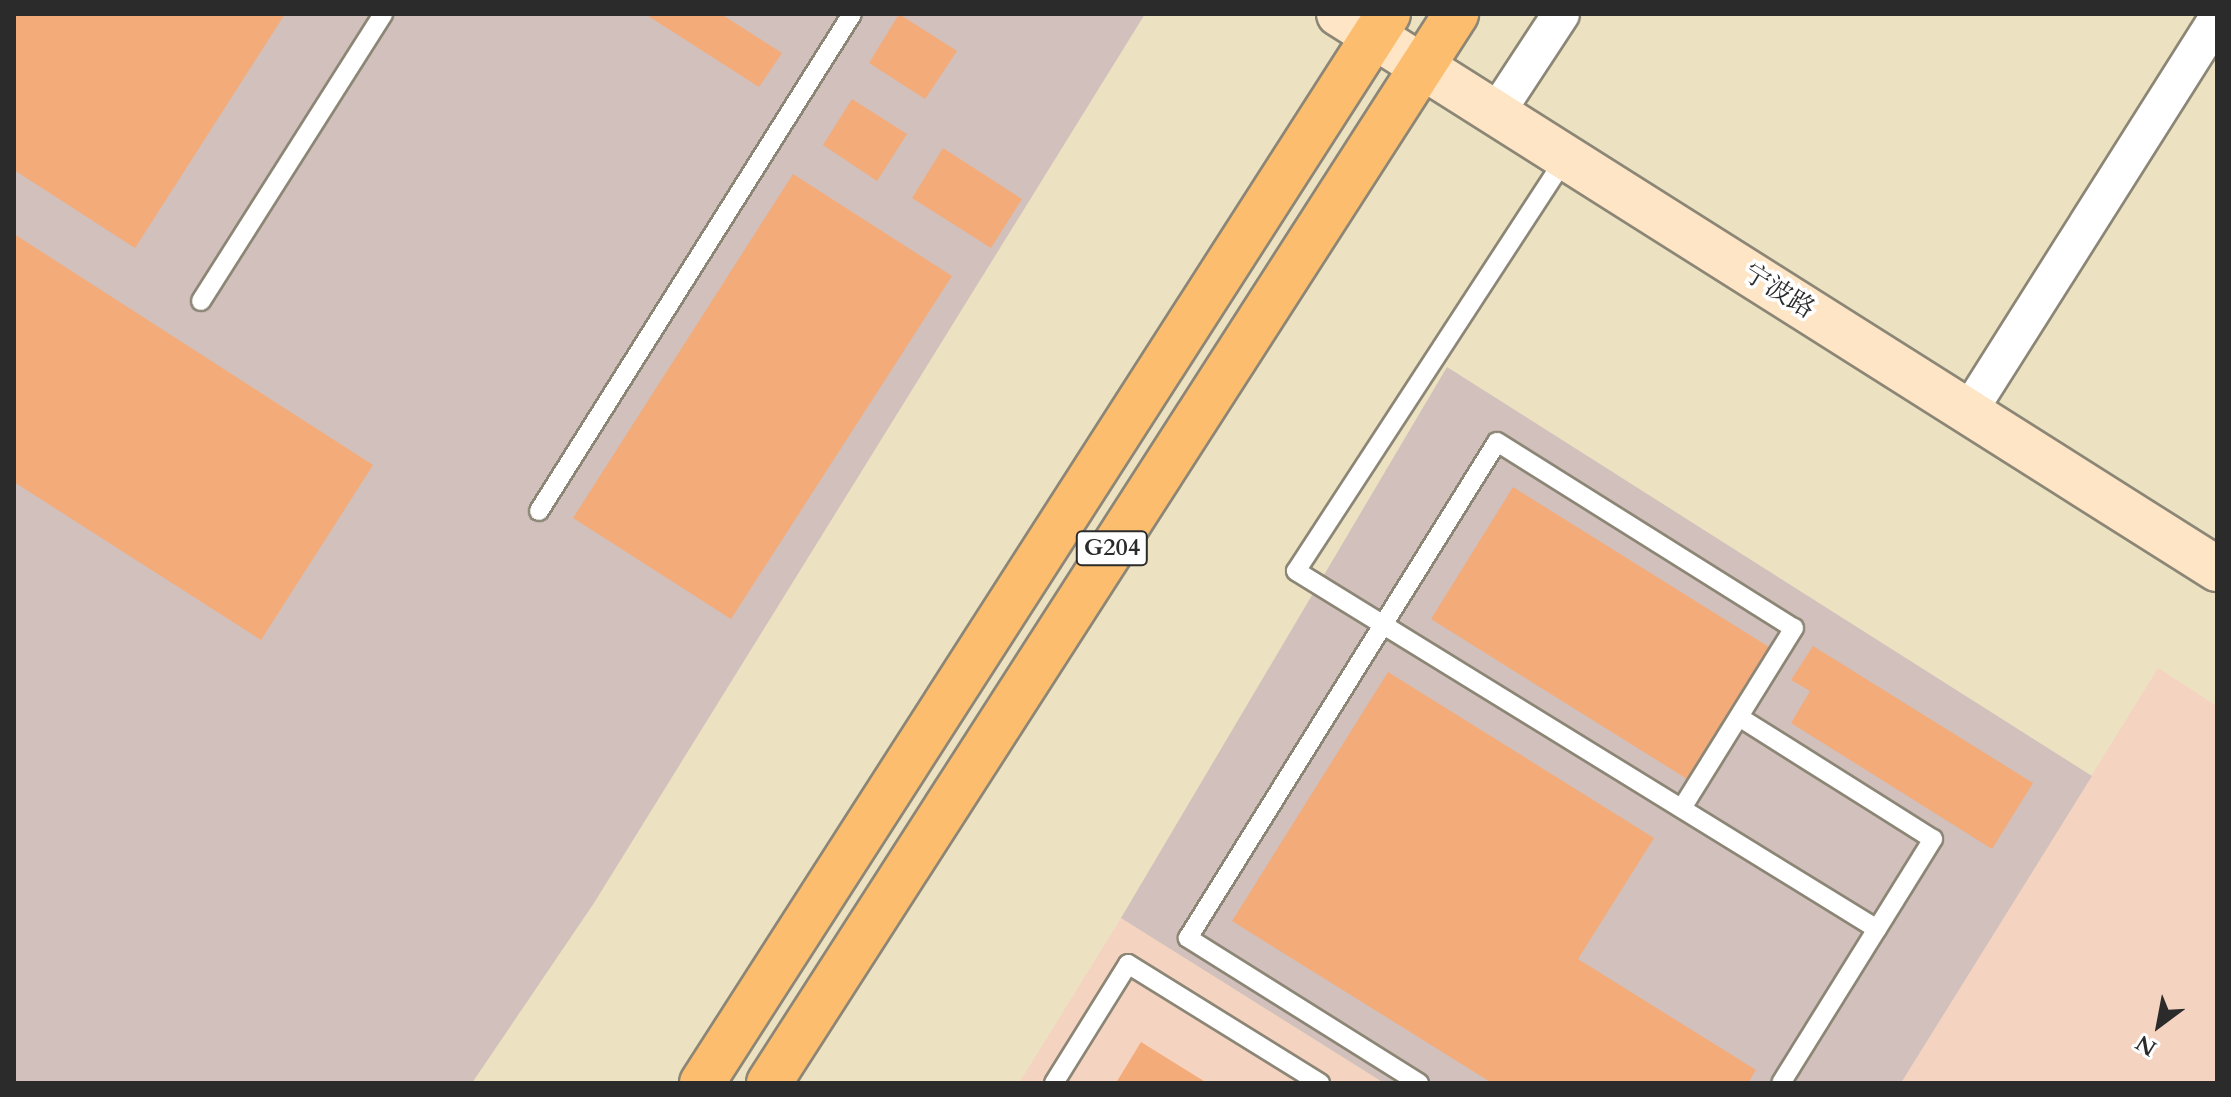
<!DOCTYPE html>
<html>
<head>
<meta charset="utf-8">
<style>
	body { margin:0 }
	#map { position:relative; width:2231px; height:1097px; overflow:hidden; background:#ece2c2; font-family:Cardo,"Noto Serif SC",serif }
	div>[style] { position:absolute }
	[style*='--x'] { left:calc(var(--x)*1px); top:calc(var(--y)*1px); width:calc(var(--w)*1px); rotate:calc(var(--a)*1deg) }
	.built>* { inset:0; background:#f5d3c1 }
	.industrial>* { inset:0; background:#d1c0bc }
	.building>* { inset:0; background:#f3ab79 }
	.roads { filter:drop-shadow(2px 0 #8c8676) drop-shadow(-2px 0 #8c8676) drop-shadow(0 2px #8c8676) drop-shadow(0 -2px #8c8676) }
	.lane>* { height:18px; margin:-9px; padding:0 9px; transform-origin:9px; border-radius:9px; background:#fff }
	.street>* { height:36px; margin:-18px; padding:0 18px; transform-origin:18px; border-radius:18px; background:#fff }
	.secondary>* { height:44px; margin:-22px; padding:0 22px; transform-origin:22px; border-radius:22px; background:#fee5c5 }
	.highway>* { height:44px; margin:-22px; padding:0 22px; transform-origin:22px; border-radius:22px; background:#fcbd6f }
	span { translate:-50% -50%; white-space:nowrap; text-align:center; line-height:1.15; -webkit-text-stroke:7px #fff; paint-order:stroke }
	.shield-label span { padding:2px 6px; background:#fff; border:2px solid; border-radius:6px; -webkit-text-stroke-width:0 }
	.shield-label { font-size:24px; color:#2b2b2b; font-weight:700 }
	.street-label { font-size:26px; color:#2b2b2b }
	.frame { position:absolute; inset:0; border:16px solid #2b2b2b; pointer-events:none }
	.north { position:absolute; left:2119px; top:985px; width:80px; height:80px; -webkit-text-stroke:6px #fff; paint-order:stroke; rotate:212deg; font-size:22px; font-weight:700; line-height:32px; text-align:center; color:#2b2b2b }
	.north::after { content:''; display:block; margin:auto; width:28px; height:36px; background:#2b2b2b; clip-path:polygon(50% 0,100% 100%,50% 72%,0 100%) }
</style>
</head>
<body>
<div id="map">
	<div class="built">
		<div style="clip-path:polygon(2158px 668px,2217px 706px,2217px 1083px,1901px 1083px)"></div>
		<div style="clip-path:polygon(1121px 918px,1384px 1083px,1019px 1083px)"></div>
	</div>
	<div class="industrial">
		<div style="clip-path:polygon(14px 14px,1145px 14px,594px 903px,472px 1083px,14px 1083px)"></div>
		<div style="clip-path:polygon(1447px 367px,2092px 776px,1901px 1083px,1384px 1083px,1121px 918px)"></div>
	</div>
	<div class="building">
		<div style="clip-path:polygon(14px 14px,285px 14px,135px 248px,14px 170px)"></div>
		<div style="clip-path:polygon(645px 14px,721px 14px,782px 53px,759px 87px)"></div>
		<div style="clip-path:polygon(899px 14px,957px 51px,925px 99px,869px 63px)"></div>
		<div style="clip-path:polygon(852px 99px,907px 134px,877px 181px,823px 145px)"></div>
		<div style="clip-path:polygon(943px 148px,1022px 199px,991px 248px,912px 198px)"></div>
		<div style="clip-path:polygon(793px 174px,952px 276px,731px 619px,573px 518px)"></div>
		<div style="clip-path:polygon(14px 234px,373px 465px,261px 640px,14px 482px)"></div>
		<div style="clip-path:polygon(1513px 487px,1769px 647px,1687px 779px,1431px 619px)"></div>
		<div style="clip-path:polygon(1813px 646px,2033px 783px,1992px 849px,1791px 723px,1810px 691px,1791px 680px)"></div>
		<div style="clip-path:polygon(1388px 672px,1654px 838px,1578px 959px,1756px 1070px,1748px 1083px,1492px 1083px,1232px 921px)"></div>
		<div style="clip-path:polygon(1141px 1042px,1207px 1083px,1116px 1083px)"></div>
	</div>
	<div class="roads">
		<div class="lane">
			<div style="--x:1566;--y:157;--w:494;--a:123.1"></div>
			<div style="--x:1296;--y:571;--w:682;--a:31.64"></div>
			<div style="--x:1877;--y:929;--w:181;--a:121.9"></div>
			<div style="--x:201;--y:301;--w:340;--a:-57.6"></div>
			<div style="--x:539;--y:511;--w:587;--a:-57.8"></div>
			<div style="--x:1739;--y:717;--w:229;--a:32.2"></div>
			<div style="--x:1933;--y:839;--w:106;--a:121.9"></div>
			<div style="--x:1054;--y:1083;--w:140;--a:-58.1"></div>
			<div style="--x:1128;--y:964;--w:226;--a:31.8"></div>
			<div style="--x:1419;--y:1083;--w:273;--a:-147.9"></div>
			<div style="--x:1188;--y:938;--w:584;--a:-58.08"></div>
			<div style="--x:1497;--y:442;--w:350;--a:32.1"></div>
			<div style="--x:1794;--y:628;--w:212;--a:121.9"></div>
		</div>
		<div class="street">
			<div style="--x:1496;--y:113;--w:118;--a:-56.7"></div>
			<div style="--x:1969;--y:411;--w:464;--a:-57.7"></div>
		</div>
		<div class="secondary">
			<div style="--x:1339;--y:14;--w:1039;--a:32.3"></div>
		</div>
		<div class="highway">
			<div style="--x:702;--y:1083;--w:1270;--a:-57.31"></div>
			<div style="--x:769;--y:1083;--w:1271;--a:-57.27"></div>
		</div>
	</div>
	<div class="shield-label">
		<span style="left:1112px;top:548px">G204</span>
	</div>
	<div class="street-label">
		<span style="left:1779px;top:291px;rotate:32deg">宁波路</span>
	</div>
	<div class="frame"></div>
	<div class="north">N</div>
</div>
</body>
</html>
